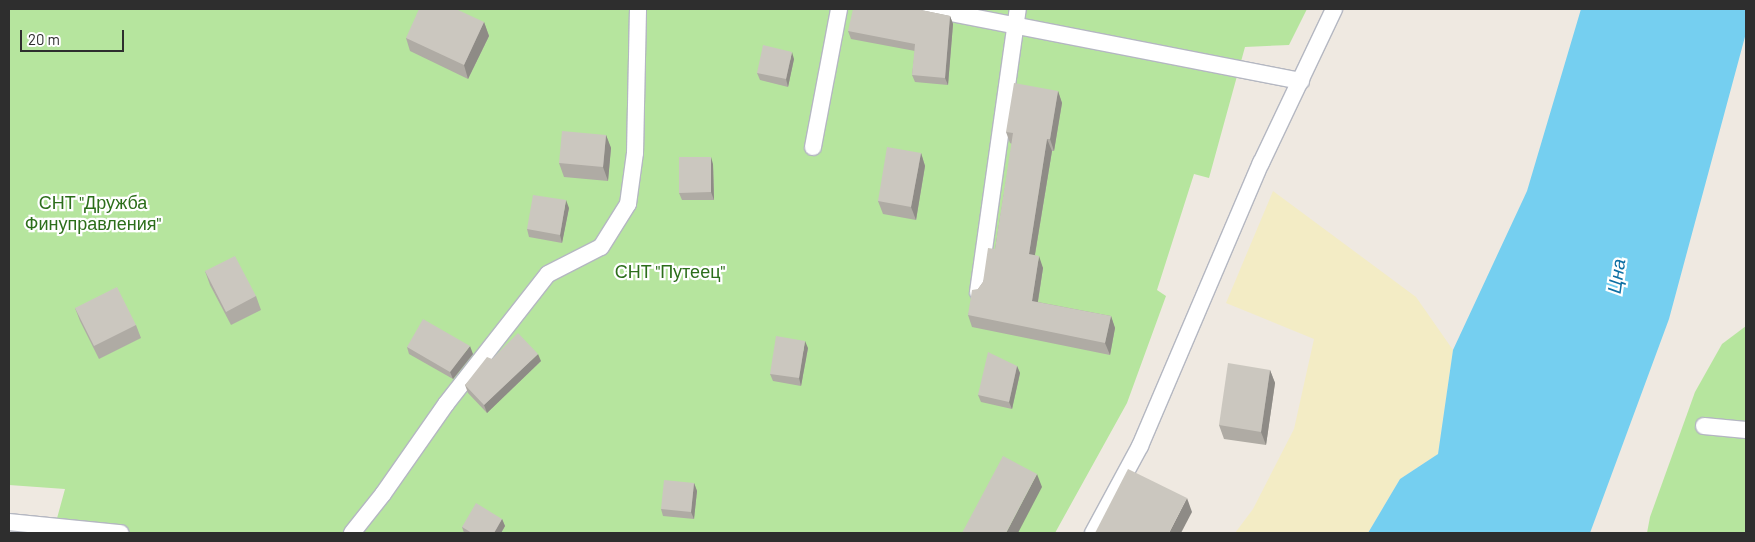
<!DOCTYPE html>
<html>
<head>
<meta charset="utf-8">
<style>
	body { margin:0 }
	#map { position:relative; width:1755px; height:542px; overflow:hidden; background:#efe9e1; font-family:Barlow,sans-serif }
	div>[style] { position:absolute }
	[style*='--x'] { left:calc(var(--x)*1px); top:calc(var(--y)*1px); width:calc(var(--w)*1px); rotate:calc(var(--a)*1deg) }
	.green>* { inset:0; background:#b6e59e }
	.sand>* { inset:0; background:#f3ecc5 }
	.water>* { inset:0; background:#75cff0 }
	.roads { filter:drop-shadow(1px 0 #b4b7c1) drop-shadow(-1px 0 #b4b7c1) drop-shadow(0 1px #b4b7c1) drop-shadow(0 -1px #b4b7c1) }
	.service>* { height:16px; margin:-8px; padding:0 8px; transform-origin:8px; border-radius:8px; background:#fff }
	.wall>* { inset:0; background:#afaba4 }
	.shaded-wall>* { inset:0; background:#8e8b86 }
	.building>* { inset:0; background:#cbc7bf }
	span { translate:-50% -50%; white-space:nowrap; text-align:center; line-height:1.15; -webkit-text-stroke:4.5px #fff; paint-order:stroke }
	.park-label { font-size:18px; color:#2c6e1b }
	.water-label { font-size:19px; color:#0d6fa3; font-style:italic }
	.frame { position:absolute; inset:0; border:10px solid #2e2e2e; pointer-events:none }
	.scale { position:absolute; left:20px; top:30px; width:104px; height:22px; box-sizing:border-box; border:2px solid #2e2e2e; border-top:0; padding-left:6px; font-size:15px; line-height:18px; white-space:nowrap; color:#2e2e2e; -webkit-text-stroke:4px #fff; paint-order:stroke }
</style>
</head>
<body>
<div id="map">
	<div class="green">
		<div style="clip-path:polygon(9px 9px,1307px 9px,1289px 45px,1245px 47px,1209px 178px,1194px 174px,1157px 290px,1166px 296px,1127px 403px,1055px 533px,53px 533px,65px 489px,9px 485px)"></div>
		<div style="clip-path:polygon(1746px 326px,1746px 533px,1647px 533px,1650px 517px,1695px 392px,1722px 344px)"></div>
	</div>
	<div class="sand">
		<div style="clip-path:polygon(1273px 191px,1416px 297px,1453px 350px,1438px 454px,1400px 479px,1368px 533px,1235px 533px,1253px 509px,1294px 429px,1314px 339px,1226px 303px)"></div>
	</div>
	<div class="water">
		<div style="clip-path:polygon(1581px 9px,1746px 9px,1746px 33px,1669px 319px,1590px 533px,1368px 533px,1400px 479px,1438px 454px,1453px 350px,1527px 191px)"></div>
	</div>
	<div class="roads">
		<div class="service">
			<div style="--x:930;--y:9;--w:378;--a:11"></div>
			<div style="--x:813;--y:147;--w:140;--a:-79.3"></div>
			<div style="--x:978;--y:292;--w:286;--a:-82"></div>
			<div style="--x:1704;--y:426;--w:42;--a:5.4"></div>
			<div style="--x:9;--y:522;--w:112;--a:5.7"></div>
			<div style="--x:352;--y:533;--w:50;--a:-51.5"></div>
			<div style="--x:383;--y:494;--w:110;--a:-55"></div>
			<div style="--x:446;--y:404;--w:165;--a:-51.9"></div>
			<div style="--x:548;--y:274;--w:59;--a:-27"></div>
			<div style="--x:601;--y:247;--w:51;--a:-57.9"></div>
			<div style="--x:628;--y:204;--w:51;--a:-82.2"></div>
			<div style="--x:635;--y:153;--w:144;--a:-88.8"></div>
			<div style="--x:1093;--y:533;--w:99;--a:-61.6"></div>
			<div style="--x:1140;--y:446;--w:308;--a:-66.9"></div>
			<div style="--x:1261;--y:163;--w:170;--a:-64.6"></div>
		</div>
	</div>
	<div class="wall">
		<div style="clip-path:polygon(921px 10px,950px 16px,953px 24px,948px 85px,915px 82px,912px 75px,915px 51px,851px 39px,848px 31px)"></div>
		<div style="clip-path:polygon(484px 22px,489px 36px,468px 79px,410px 51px,406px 38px)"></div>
		<div style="clip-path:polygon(794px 59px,788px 87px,760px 80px,757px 73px)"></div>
		<div style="clip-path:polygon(1058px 91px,1062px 103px,1054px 151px,1052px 151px,1035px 255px,1043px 268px,1038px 302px,1111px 316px,1115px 328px,1110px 355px,972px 327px,968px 315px,978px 289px,983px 282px,995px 249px,1012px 144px,1010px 143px,1006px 132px)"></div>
		<div style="clip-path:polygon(606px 135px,611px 148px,608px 181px,564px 177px,559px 163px)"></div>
		<div style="clip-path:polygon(921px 153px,925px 166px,916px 220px,883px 214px,878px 201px)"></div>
		<div style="clip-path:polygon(713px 164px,714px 200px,682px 200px,679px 193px)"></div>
		<div style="clip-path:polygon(569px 208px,562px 243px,529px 237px,527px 229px)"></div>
		<div style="clip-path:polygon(205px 271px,256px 296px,261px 310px,231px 325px,210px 285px)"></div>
		<div style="clip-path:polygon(75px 308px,136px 325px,141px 338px,99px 359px,80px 321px)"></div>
		<div style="clip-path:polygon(407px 347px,473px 354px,453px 379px,409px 354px)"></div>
		<div style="clip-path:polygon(808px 348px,801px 386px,773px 381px,770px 374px)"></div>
		<div style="clip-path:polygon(492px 359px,541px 361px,487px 413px,468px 393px,465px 385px)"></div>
		<div style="clip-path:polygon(1017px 366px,1020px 373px,1012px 409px,981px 402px,978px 395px)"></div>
		<div style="clip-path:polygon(1270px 370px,1275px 383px,1266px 445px,1224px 439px,1219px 425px)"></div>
		<div style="clip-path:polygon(694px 483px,697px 491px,694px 519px,663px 516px,661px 509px)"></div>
		<div style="clip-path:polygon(502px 519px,505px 526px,501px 533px,464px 533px,462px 527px)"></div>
	</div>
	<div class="shaded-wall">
		<div style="clip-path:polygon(950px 16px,953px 24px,948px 85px,945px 78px)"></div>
		<div style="clip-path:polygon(484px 22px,489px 36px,468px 79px,464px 65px)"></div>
		<div style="clip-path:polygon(792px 52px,794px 59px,788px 87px,786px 79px)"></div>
		<div style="clip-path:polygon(1058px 91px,1062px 103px,1054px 151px,1050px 139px)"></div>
		<div style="clip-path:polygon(606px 135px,611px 148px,608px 181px,603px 167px)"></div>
		<div style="clip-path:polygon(1047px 139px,1052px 151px,1033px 266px,1029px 254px)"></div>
		<div style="clip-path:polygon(921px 153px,925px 166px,916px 220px,911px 207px)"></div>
		<div style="clip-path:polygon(711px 157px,713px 164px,714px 200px,711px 192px)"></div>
		<div style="clip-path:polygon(566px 200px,569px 208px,562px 243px,560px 235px)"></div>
		<div style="clip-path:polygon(1039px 256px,1043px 268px,1036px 313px,1032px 301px)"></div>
		<div style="clip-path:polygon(1111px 316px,1115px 328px,1110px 355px,1105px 343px)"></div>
		<div style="clip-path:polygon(805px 341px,808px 348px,801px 386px,799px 378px)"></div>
		<div style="clip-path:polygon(470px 346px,473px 354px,453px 379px,450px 372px)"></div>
		<div style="clip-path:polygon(538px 354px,541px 361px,487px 413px,484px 405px)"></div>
		<div style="clip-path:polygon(1017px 366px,1020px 373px,1012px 409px,1009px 402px)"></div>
		<div style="clip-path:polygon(1270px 370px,1275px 383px,1266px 445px,1261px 432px)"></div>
		<div style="clip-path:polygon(1037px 474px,1042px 487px,1018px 533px,1006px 533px)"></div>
		<div style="clip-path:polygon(694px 483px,697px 491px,694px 519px,691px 512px)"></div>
		<div style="clip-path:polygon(1187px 498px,1192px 512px,1181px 533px,1169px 533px)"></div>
		<div style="clip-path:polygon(502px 519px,505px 526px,501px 533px,494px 533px)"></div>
	</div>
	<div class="building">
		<div style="clip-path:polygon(419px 9px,456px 9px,484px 22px,464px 65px,406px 38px)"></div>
		<div style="clip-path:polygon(853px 9px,921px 9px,921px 10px,950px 16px,945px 78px,912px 75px,915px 44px,848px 31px)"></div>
		<div style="clip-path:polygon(763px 45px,792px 52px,786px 79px,757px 73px)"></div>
		<div style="clip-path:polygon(1014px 83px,1058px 91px,1050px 139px,1047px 139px,1029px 254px,1039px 256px,1032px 301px,1111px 316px,1105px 343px,968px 315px,972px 290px,978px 289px,983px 282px,988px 248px,995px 249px,1013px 133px,1006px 132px)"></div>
		<div style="clip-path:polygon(562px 131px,606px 135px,603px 167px,559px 163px)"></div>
		<div style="clip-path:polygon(887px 147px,921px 153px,911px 207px,878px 201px)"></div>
		<div style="clip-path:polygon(679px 157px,711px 157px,711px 192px,679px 193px)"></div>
		<div style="clip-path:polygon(533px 195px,566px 200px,560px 235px,527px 229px)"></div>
		<div style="clip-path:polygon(235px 256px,256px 296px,226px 312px,205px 271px)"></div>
		<div style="clip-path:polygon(117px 287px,136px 325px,94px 346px,75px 308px)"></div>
		<div style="clip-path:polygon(423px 319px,470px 346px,450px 372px,407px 347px)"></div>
		<div style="clip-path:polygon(518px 333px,538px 354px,484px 405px,465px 385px,487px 357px,492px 359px)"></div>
		<div style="clip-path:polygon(776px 336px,805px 341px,799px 378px,770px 374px)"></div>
		<div style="clip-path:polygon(988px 352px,1017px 366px,1009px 402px,978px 395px)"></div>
		<div style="clip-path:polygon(1228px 363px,1270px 370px,1261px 432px,1219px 425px)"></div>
		<div style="clip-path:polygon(1003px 456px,1037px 474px,1006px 533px,962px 533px)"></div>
		<div style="clip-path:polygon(1128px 469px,1187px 498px,1169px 533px,1095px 533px)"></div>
		<div style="clip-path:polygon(664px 480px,694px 483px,691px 512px,661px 509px)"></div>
		<div style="clip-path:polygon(476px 503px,502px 519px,494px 533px,472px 533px,462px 527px)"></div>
	</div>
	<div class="park-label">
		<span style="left:93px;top:213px">СНТ "Дружба<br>Финуправления"</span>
		<span style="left:670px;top:271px">СНТ "Путеец"</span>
	</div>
	<div class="water-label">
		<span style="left:1616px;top:276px;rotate:-82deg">Цна</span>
	</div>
	<div class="frame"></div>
	<div class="scale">20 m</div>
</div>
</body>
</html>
